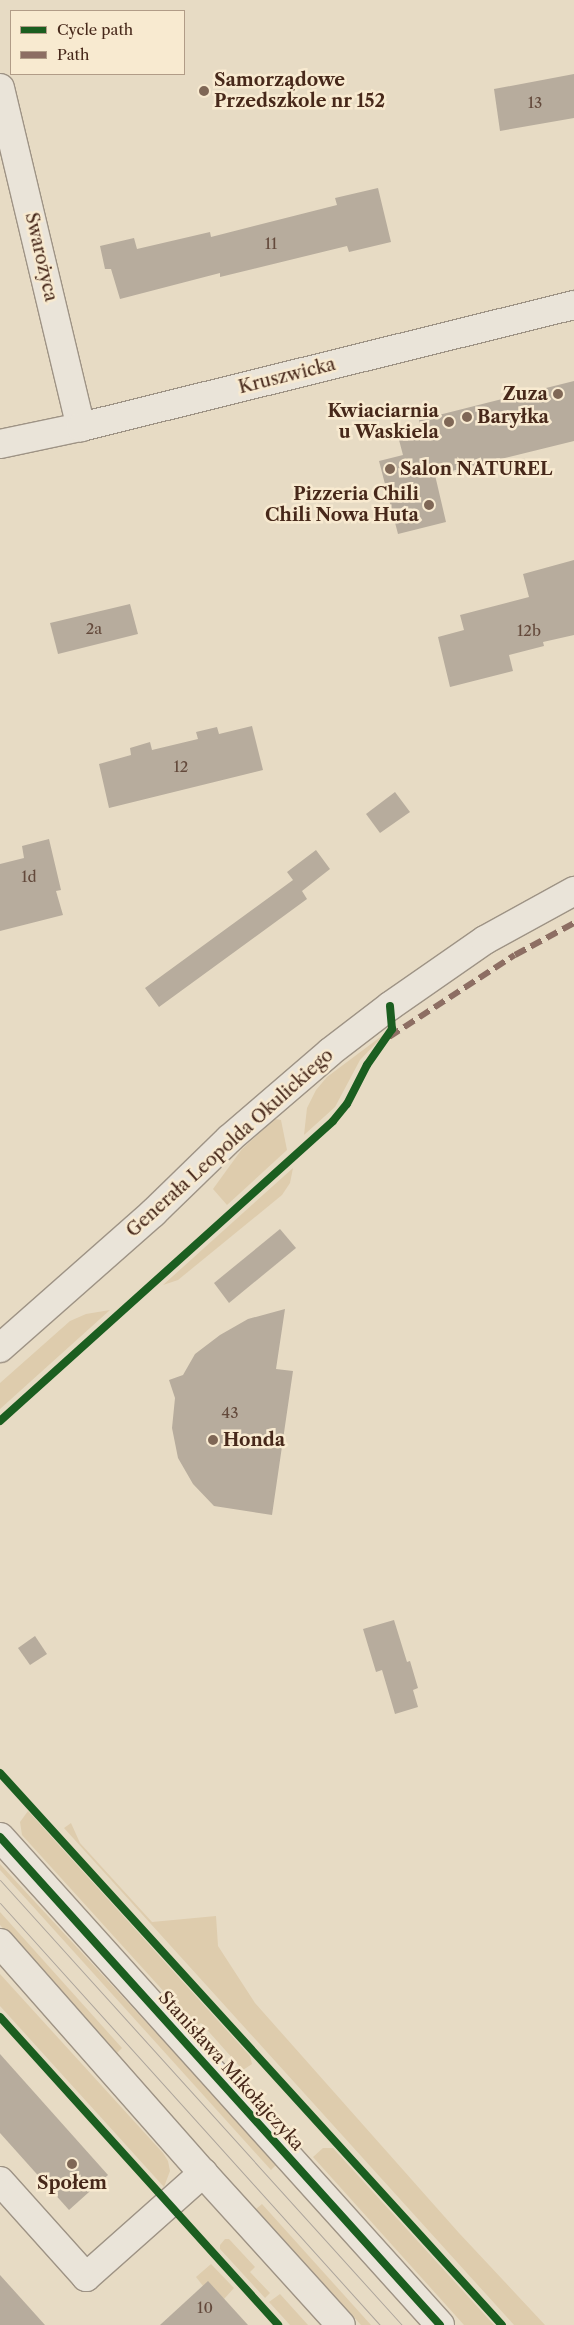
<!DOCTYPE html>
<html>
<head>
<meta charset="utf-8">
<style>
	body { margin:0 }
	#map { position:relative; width:574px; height:2325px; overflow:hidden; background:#e7dbc4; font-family:"Libre Caslon Text",serif }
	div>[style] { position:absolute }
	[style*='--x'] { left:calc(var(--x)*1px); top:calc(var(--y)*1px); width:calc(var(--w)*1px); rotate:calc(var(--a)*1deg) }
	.green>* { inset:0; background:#deccad }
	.building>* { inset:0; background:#b7ac9d }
	.roads { filter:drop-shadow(1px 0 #9e9385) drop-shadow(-1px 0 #9e9385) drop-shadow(0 1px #9e9385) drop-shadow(0 -1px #9e9385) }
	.street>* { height:28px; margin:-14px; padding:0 14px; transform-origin:14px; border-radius:14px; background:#eae4d9 }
	.secondary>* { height:28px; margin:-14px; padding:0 14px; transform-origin:14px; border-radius:14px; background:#eae4d9 }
	.tram>* { height:1px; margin:-0.5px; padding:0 0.5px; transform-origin:0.5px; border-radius:0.5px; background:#ada59c }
	.quiet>* { height:6px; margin-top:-3px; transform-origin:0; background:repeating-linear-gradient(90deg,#8d6e63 0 12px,transparent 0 18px) }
	.cycleway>* { height:8px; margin:-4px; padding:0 4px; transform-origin:4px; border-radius:4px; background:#1b5e20 }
	.dots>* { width:14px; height:14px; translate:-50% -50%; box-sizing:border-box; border:2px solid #f8ead0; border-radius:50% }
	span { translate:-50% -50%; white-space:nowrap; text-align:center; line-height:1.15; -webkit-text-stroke:5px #f8ead0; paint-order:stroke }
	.number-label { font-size:15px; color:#63493b }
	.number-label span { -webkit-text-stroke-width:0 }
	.poi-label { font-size:18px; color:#47281a; font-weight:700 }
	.left { translate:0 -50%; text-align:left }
	.right { translate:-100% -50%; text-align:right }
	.street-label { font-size:18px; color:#47281a }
	.legend { position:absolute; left:10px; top:10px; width:175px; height:65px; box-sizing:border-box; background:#f8ead0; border:1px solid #b19c87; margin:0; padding:6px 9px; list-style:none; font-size:15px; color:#47281a }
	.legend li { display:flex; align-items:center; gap:10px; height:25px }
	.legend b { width:25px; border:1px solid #b19c87 }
</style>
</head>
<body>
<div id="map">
	<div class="green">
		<div style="clip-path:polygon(387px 1032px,360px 1060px,335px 1107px,304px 1135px,307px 1108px,316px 1090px,327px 1077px)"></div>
		<div style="clip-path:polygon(275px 1119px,281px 1120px,287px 1150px,227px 1205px,213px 1189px,242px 1149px)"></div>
		<div style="clip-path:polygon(293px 1168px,290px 1183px,282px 1195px,178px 1280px,163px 1285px)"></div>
		<div style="clip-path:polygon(110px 1310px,0 1409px,0 1383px,70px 1321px,86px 1314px)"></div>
		<div style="clip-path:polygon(28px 1811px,250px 2056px,252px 2064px,243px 2070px,201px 2023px,196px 2027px,22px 1835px,20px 1822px)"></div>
		<div style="clip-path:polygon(71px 1823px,80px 1843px,152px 1922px,216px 1916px,218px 1946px,255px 2003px,459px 2233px,545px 2325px,514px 2325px,64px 1828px)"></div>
		<div style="clip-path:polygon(0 1864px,277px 2164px,271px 2170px,0 1870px)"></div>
		<div style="clip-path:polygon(0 1912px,122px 2048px,116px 2054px,0 1925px)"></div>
		<div style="clip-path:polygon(0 1974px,163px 2153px,168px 2161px,170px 2171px,164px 2187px,0 2006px)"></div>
		<div style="clip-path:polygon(323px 2148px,333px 2148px,494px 2325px,464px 2325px,313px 2157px)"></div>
		<div style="clip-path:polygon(262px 2204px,371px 2325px,361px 2325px,256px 2209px)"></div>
		<div style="clip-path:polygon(225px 2239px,229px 2239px,255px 2267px,250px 2272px,270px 2293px,265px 2298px,220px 2249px,220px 2245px)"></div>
		<div style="clip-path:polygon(211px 2264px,234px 2288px,224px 2299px,203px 2286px,196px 2277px)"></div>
		<div style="clip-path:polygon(280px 2294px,308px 2325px,290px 2325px,269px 2302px)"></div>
	</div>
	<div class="building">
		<div style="clip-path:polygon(574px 74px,574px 118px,500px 131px,494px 89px)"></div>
		<div style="clip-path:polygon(378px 188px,391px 242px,349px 252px,347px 246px,220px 277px,220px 273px,120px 299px,111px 269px,105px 269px,100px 246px,134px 238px,137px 249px,210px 232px,211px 237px,337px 205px,335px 198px)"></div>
		<div style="clip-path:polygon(574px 381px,574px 441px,435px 475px,446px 522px,398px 534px,379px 461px,403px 455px,399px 440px,423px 434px,419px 420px)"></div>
		<div style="clip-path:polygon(574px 560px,574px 635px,543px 642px,544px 646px,509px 655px,513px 671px,450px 687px,438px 637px,464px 630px,460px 615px,529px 597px,523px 574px)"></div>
		<div style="clip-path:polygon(130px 604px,138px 634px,58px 654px,50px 623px)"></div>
		<div style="clip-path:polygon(252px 726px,263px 770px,109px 808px,99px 764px,131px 755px,130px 748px,150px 742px,152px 750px,198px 739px,196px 732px,217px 727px,219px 734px)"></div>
		<div style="clip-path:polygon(395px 792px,410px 812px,380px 833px,366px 814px)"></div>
		<div style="clip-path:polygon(49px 839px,61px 890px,56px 891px,63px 915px,0 931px,0 864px,24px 858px,22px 846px)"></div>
		<div style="clip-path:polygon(316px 850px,330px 869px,302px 891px,307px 899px,159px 1007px,145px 988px,293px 880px,287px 872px)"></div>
		<div style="clip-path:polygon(280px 1229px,296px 1248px,229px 1303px,214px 1283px)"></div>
		<div style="clip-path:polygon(285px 1309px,276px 1369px,293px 1371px,272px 1515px,214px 1506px,193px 1484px,178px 1458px,172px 1428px,175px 1398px,169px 1380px,183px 1375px,195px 1354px,220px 1335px,248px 1319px)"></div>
		<div style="clip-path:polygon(394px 1620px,407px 1662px,410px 1661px,418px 1688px,413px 1690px,418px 1707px,395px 1714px,382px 1670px,376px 1672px,363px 1629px)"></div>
		<div style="clip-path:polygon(35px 1636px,47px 1654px,30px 1665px,18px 1648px)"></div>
		<div style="clip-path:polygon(0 2054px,108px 2175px,69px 2210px,0 2133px)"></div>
		<div style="clip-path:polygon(0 2275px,45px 2325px,0 2325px)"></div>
		<div style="clip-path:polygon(208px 2281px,248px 2325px,160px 2325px)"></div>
	</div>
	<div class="roads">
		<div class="street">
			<div style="--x:0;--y:88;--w:349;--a:76.6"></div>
			<div style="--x:0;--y:444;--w:83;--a:-11.9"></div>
			<div style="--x:81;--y:427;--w:508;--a:-13.9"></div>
			<div style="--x:0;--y:2181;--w:129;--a:48.1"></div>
			<div style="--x:86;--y:2277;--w:157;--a:-41.6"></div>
		</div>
		<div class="secondary">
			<div style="--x:0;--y:1348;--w:204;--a:-41.4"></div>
			<div style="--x:153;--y:1213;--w:106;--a:-44.2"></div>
			<div style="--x:229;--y:1139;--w:133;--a:-40.7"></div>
			<div style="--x:330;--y:1052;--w:76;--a:-37.5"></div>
			<div style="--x:390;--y:1006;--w:116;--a:-34.8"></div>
			<div style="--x:485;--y:940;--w:102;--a:-28.8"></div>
			<div style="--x:0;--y:1837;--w:657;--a:47.96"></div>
			<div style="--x:0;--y:1943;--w:307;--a:48.6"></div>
			<div style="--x:203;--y:2173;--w:205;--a:47.8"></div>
		</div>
	</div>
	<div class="tram">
		<div style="--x:0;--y:1880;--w:600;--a:47.91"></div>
		<div style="--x:0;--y:1903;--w:568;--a:48"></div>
	</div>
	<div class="quiet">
		<div style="--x:389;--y:1037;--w:150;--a:-33.1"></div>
		<div style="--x:515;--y:955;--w:67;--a:-28.5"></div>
	</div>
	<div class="cycleway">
		<div style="--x:0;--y:1421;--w:448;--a:-42"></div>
		<div style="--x:333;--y:1121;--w:22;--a:-51"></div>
		<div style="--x:347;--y:1104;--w:44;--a:-62.9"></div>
		<div style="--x:367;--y:1065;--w:44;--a:-55.2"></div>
		<div style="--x:392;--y:1029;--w:23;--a:-95"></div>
		<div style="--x:0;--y:1773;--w:746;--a:47.72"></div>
		<div style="--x:0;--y:1837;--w:657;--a:47.96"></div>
		<div style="--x:0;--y:2017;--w:415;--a:47.9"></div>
	</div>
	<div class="dots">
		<div style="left:204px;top:91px;background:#7f6756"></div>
		<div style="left:558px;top:394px;background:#7f6756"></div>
		<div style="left:467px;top:417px;background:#7f6756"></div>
		<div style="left:449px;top:422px;background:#7f6756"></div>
		<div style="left:390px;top:469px;background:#7f6756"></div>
		<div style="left:429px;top:505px;background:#7f6756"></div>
		<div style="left:213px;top:1440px;background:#7f6756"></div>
		<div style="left:72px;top:2164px;background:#7f6756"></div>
	</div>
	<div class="number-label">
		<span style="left:535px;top:103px">13</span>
		<span style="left:271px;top:244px">11</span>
		<span style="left:94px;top:629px">2a</span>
		<span style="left:529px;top:631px">12b</span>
		<span style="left:181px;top:767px">12</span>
		<span style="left:29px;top:877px">1d</span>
		<span style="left:230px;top:1413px">43</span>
		<span style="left:205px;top:2308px">10</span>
	</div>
	<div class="poi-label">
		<span class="left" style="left:214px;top:91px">Samorządowe<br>Przedszkole nr 152</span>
		<span class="right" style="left:548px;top:394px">Zuza</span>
		<span class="right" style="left:439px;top:422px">Kwiaciarnia<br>u Waskiela</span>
		<span class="left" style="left:477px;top:417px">Baryłka</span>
		<span class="left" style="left:400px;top:469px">Salon NATUREL</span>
		<span class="right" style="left:419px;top:505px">Pizzeria Chili<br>Chili Nowa Huta</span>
		<span class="left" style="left:223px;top:1440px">Honda</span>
		<span style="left:72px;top:2183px">Społem</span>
	</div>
	<div class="street-label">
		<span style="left:41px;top:257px;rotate:77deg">Swarożyca</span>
		<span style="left:287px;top:376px;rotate:-14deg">Kruszwicka</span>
		<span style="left:230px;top:1143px;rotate:-42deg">Generała Leopolda Okulickiego</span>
		<span style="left:231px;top:2071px;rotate:48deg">Stanisława Mikołajczyka</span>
	</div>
	<ul class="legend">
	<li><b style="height:6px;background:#1b5e20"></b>Cycle path</li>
	<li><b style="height:6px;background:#8d6e63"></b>Path</li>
	</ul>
</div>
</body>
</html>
